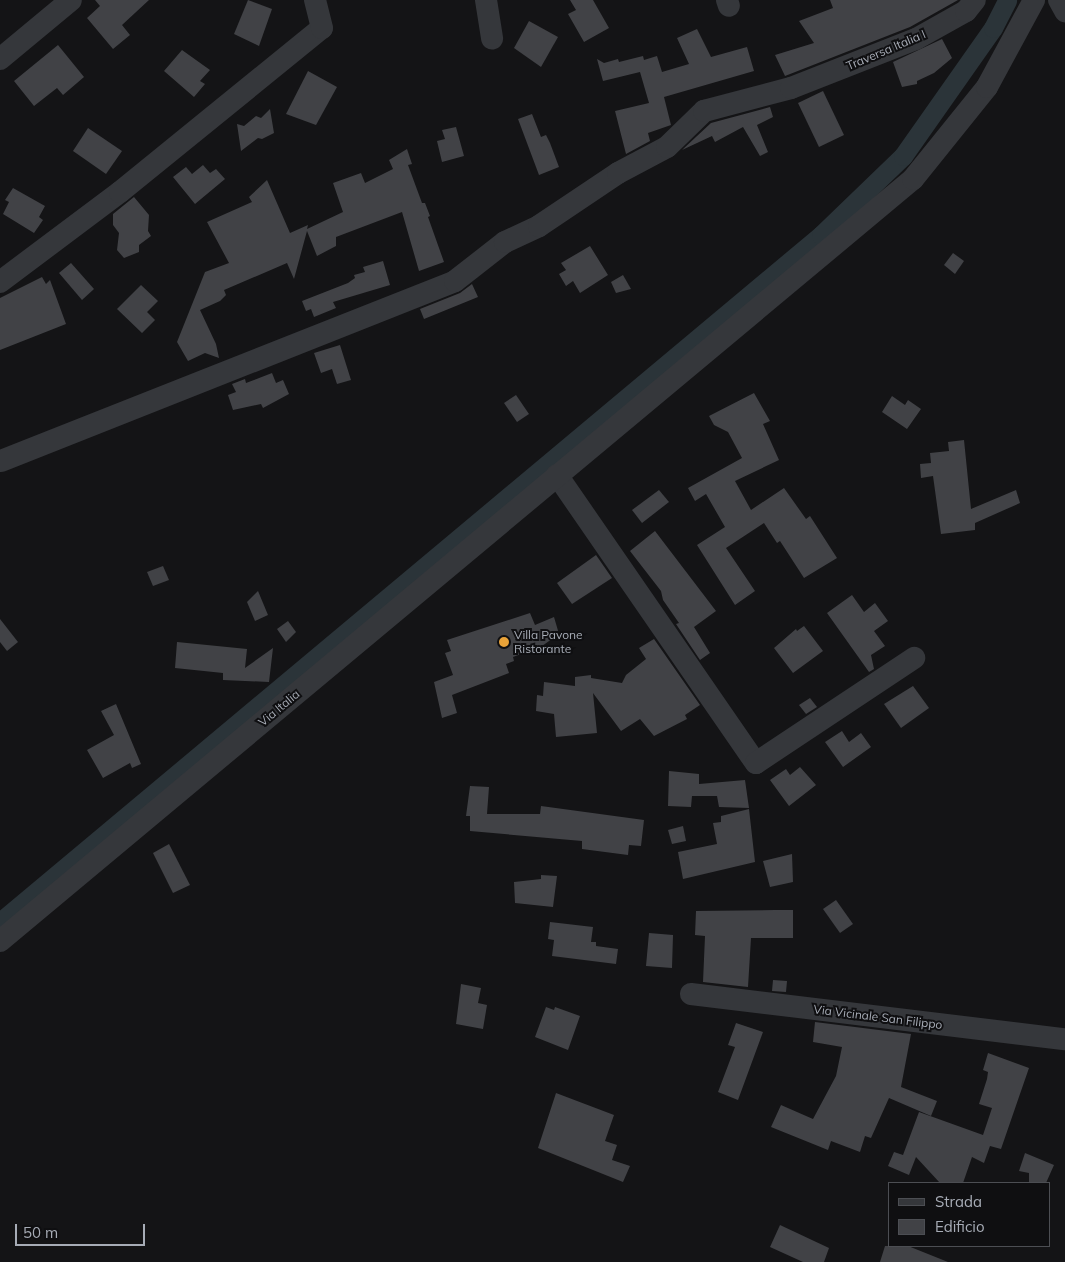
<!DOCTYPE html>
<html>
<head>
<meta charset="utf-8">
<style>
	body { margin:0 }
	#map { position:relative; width:1065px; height:1262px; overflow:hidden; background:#141416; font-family:Mulish,sans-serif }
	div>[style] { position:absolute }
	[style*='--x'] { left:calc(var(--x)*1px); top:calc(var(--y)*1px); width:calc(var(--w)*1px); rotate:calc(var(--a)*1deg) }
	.canal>* { height:19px; margin:-9.5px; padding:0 9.5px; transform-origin:9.5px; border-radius:9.5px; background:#2b3439 }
	.building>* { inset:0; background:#414246 }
	.minor>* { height:22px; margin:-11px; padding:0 11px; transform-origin:11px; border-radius:11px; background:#35373b }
	.dots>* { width:14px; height:14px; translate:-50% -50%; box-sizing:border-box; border:2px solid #0f0f11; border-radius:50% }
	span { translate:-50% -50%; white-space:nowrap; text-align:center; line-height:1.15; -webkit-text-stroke:4px #0f0f11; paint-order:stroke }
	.street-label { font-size:12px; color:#a7acb6 }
	.poi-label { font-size:12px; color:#a7acb6 }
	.left { translate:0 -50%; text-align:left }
	.legend { position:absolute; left:888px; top:1182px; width:162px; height:65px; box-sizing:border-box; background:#0f0f11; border:1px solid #4c4e53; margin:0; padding:6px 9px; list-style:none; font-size:15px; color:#a7acb6 }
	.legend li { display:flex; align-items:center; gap:10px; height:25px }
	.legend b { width:25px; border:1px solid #4c4e53 }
	.scale { position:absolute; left:15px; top:1224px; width:130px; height:22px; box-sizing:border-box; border:2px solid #a7acb6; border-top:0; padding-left:6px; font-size:15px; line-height:18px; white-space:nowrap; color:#a7acb6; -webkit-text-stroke:4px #0f0f11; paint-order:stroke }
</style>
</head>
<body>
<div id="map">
	<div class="canal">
		<div style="--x:0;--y:922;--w:1071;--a:-39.92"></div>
		<div style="--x:821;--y:235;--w:114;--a:-43.9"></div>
		<div style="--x:903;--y:156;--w:156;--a:-54.9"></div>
		<div style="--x:993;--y:28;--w:31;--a:-63"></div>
	</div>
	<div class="building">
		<div style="clip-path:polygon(95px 0,149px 0,122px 25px,130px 35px,113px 49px,87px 18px,100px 6px)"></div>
		<div style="clip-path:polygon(248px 0,272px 9px,259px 46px,234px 34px)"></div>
		<div style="clip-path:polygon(570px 0,593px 0,609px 28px,584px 42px,568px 14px,576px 10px)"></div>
		<div style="clip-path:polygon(830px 0,958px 0,910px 27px,785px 76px,775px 55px,814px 43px,799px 21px,833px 8px)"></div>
		<div style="clip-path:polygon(529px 21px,558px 37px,541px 67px,514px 48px)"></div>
		<div style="clip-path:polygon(697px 29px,711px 57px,747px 47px,754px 71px,664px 97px,671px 125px,648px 133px,650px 141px,626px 154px,615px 111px,649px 103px,640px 72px,603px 81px,597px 59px,604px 63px,618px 59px,619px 62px,643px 56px,644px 60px,657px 56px,662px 72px,689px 64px,677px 38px)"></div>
		<div style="clip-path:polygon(942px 39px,952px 58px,934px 73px,917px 81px,917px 84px,902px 87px,893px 62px)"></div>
		<div style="clip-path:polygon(58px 45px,84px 77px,63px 95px,57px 88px,34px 106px,14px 81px)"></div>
		<div style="clip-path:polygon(182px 50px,210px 70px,200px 81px,205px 84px,194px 97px,164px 71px)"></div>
		<div style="clip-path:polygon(308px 71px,337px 87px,316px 125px,286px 114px)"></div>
		<div style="clip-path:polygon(823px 91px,844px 135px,819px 147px,798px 103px)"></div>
		<div style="clip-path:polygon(770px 107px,773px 117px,757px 125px,768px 152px,760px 156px,743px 127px,715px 142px,712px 136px,682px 150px,711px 123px)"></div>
		<div style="clip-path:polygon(270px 109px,274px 133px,262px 139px,258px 138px,241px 151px,237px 124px,244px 126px,256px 116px,261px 118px)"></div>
		<div style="clip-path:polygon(532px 114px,541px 137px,546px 135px,550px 143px,559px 167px,539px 175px,518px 119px)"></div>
		<div style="clip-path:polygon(456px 127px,464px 156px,442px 162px,437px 141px,445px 139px,442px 130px)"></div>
		<div style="clip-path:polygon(88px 128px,122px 151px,106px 174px,73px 151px)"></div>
		<div style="clip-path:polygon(407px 149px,412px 164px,408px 165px,422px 203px,425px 203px,430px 216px,428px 217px,444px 262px,419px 271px,402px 212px,336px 237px,336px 246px,317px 256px,307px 231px,294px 279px,287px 263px,224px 290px,226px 295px,220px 301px,200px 310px,216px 344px,219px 358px,205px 353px,188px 361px,177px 342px,205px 272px,229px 263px,207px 222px,252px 202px,249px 197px,267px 180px,290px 233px,308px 225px,307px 229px,343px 212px,333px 183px,361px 173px,365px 183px,393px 169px,389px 160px)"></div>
		<div style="clip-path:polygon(203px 165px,210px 173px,216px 169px,225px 179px,195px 204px,173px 177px,186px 167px,192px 174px)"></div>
		<div style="clip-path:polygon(13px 188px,45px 206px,39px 217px,43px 220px,34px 233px,3px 214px,9px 202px,5px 200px)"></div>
		<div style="clip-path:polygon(134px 197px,149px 215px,148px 231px,151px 236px,139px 245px,139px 252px,124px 258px,117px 250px,119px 233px,113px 225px,113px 214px)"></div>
		<div style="clip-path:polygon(590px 246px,608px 275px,580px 293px,573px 281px,566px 286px,559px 274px,566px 270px,561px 263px)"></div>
		<div style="clip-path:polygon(953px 253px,964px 261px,955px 274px,944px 265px)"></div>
		<div style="clip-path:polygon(383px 261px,390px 285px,333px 302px,336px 308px,314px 317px,311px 309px,306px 311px,302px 301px,348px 283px,355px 278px,354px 275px,365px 272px,363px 267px)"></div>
		<div style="clip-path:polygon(71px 263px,94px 289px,82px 300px,59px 273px)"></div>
		<div style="clip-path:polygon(623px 275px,631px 289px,616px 293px,611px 282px)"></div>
		<div style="clip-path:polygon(42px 277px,46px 284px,50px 280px,66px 324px,0 350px,0 298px)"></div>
		<div style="clip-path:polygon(472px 284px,478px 297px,424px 319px,420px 309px,460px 293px)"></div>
		<div style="clip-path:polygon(141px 285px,158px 301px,147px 312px,155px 320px,142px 333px,117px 309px)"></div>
		<div style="clip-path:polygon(340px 345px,351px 380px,337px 384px,332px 369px,321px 373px,314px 353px)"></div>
		<div style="clip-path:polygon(272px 373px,276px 383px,283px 380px,289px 394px,263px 408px,261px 404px,233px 410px,228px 395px,236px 392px,232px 384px,245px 379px,246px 383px)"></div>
		<div style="clip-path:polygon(754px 393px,770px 421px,763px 424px,779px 460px,735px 481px,751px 510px,784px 488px,806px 519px,810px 516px,837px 558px,804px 578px,780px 541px,777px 543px,764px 523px,726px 548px,755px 591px,735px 605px,697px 545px,725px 527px,706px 494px,695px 501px,688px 488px,742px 458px,728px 432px,714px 425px,709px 416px)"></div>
		<div style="clip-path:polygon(516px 395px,529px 414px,517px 422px,504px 403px)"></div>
		<div style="clip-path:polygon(892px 396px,905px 405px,908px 400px,921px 409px,907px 429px,882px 412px)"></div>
		<div style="clip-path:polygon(964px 440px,971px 509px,1016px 490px,1020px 503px,975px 523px,975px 530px,941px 534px,933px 476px,921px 478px,920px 464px,931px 463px,930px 453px,949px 451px,948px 442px)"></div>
		<div style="clip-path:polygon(659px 490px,669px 502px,642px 523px,632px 510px)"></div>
		<div style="clip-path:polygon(655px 531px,716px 611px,694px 627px,710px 653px,700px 660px,676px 624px,679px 623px,663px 600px,661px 591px,630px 551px)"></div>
		<div style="clip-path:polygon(596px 555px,612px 578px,572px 604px,557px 583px)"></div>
		<div style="clip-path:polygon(163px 566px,169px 580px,153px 586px,147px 572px)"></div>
		<div style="clip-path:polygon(258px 591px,268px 615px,255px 621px,247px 602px)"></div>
		<div style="clip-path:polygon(852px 595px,864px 612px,875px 603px,888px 621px,874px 631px,885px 646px,871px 655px,874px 669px,869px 672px,827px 613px)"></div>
		<div style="clip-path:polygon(530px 613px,535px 625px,554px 617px,559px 634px,542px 646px,513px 657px,514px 661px,506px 664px,509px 673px,452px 695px,457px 713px,442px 718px,434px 682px,453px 675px,445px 653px,451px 651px,447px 640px)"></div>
		<div style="clip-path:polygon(0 619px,18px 642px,7px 651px,0 642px)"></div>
		<div style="clip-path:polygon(288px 621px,296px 632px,286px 642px,277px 629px)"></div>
		<div style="clip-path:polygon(804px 626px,823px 651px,793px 673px,774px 648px,796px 629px,797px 631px)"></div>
		<div style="clip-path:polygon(654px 639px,700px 705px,685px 715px,687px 719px,654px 736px,640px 719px,621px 731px,593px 693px,597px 733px,556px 737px,554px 714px,536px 711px,537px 695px,543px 696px,544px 682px,575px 686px,575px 677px,591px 675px,591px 678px,622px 683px,626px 675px,646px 659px,639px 648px)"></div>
		<div style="clip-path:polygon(177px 642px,247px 649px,245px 668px,273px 648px,269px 682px,223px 680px,223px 673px,175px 668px)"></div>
		<div style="clip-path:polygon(913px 686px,929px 708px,901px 728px,884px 704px)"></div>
		<div style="clip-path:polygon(810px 698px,817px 707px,806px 714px,799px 705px)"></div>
		<div style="clip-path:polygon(116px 704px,141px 764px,132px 768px,130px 763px,103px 778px,87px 750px,114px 735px,101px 711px)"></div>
		<div style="clip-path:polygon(842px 731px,849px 742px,861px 733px,871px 747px,843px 767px,825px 742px)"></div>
		<div style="clip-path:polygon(800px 767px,816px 785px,789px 806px,770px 780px,786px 769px,790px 775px)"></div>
		<div style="clip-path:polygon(669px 771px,699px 774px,699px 784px,745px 780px,749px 808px,719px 807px,717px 796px,692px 796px,691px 807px,668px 806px)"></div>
		<div style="clip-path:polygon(470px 786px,489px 787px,487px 814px,540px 814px,541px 806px,644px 820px,641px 846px,629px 845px,628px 855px,582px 849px,582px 841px,470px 831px,470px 816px,466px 816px)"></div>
		<div style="clip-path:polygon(749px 809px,755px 862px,683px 879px,678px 852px,717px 844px,713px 823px,721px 822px,721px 816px)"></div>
		<div style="clip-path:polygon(683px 826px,686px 841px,672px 844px,668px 830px)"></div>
		<div style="clip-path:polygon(169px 844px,190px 885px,173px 893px,153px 853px)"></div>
		<div style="clip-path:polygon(792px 854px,793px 882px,770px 887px,763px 861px)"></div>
		<div style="clip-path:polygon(541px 875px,557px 876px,553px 907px,515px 903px,514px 882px,541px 879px)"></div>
		<div style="clip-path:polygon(836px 900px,853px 924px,840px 933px,823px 909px)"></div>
		<div style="clip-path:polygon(775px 910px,793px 910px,793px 938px,751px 938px,748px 987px,703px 982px,705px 936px,695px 935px,696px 911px)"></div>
		<div style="clip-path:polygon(550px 922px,593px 927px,591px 942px,596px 942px,596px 946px,618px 949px,616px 964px,552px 956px,554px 940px,548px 939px)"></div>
		<div style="clip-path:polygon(649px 933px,673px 935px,672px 968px,646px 966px)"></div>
		<div style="clip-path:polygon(773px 980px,787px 981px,786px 992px,772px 991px)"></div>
		<div style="clip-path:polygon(461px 984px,481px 988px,478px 1003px,487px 1005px,483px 1029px,456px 1024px)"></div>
		<div style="clip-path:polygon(546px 1007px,554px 1010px,555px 1007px,580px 1016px,568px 1050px,535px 1037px)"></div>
		<div style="clip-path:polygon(815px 1022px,911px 1034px,901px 1087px,937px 1101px,931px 1116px,889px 1098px,871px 1138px,865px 1136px,860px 1152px,831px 1141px,828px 1150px,771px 1127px,781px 1105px,813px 1119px,836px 1076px,842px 1047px,813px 1042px)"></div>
		<div style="clip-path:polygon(736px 1023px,763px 1032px,738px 1100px,718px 1092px,735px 1047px,728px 1045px)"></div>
		<div style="clip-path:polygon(988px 1053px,1029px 1068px,1001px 1149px,990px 1146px,984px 1163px,972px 1157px,963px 1183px,940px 1183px,916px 1157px,909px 1175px,888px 1166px,894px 1152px,903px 1155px,919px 1112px,983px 1135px,992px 1108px,979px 1104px,987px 1079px,988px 1072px,983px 1070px)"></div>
		<div style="clip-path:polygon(556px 1093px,614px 1115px,605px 1141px,617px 1145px,612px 1160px,630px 1166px,623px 1182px,538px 1148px)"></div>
		<div style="clip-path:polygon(1025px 1153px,1054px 1165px,1046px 1183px,1029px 1183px,1029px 1173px,1019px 1171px)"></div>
		<div style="clip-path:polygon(780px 1225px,829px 1248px,824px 1262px,803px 1262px,770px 1247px)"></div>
		<div style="clip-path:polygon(885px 1246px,908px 1246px,948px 1262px,880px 1262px)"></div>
	</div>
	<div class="minor">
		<div style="--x:486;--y:0;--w:39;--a:81"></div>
		<div style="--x:727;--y:0;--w:6;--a:72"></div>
		<div style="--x:1059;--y:0;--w:13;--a:61"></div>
		<div style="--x:0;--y:59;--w:92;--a:-39.7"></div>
		<div style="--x:0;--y:282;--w:150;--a:-36.9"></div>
		<div style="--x:120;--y:192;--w:260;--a:-39.1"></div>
		<div style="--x:322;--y:28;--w:29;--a:-104"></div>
		<div style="--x:1;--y:461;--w:488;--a:-21.6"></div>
		<div style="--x:455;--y:281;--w:63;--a:-38"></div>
		<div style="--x:505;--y:242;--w:38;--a:-25"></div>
		<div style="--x:539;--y:226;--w:95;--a:-33.9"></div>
		<div style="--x:618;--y:173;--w:55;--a:-28"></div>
		<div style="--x:667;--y:147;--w:52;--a:-44.2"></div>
		<div style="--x:704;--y:111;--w:90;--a:-14.8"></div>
		<div style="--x:791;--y:88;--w:134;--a:-21.4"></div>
		<div style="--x:916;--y:39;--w:57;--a:-29.2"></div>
		<div style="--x:966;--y:11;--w:14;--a:-51"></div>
		<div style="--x:557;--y:475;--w:350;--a:55.4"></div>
		<div style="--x:756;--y:763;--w:190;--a:-33.6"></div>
		<div style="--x:0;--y:941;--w:1189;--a:-39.85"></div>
		<div style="--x:913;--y:179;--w:118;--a:-51.2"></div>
		<div style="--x:987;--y:87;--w:99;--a:-61.6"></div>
		<div style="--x:691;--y:994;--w:377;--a:6.9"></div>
	</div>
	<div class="dots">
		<div style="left:504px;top:642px;background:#e9a339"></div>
	</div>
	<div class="street-label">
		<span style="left:886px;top:50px;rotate:-23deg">Traversa Italia I</span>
		<span style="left:279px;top:708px;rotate:-40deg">Via Italia</span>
		<span style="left:878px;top:1017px;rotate:7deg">Via Vicinale San Filippo</span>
	</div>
	<div class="poi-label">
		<span class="left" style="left:514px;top:642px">Villa Pavone<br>Ristorante</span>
	</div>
	<ul class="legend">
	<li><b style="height:6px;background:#35373b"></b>Strada</li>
	<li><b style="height:14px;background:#414246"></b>Edificio</li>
	</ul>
	<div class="scale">50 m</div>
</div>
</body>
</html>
